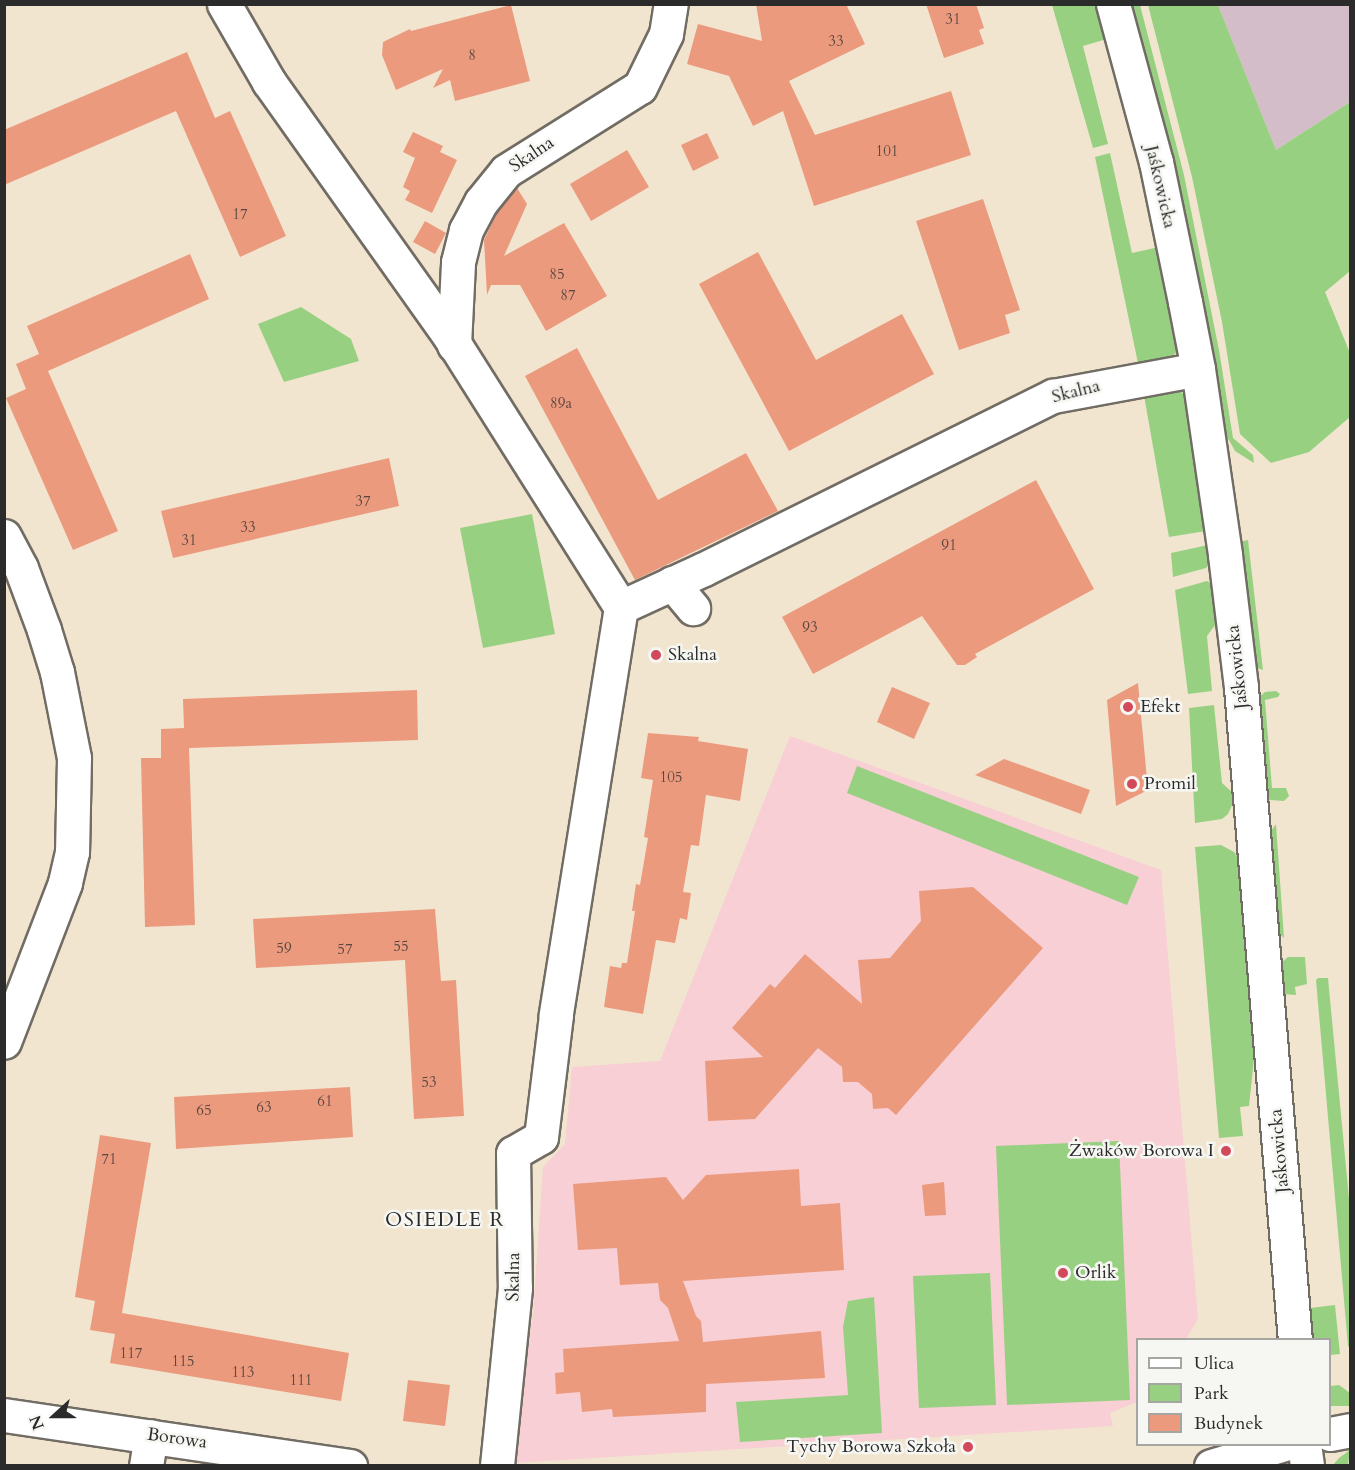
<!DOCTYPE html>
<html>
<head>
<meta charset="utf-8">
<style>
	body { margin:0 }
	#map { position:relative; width:1355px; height:1470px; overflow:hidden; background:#f2e5cf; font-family:Cardo,serif }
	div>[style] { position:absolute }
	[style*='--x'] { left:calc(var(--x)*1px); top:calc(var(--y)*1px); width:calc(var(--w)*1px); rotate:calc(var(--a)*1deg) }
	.built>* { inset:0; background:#f7cfd4 }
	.industrial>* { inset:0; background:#d2bdc8 }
	.green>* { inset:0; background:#98d082 }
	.building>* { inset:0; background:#eb9a7e }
	.roads { filter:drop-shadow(2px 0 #716c64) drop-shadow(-2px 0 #716c64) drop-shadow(0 2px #716c64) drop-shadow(0 -2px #716c64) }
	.minor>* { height:33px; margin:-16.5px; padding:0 16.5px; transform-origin:16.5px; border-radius:16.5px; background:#fff }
	.dots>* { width:16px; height:16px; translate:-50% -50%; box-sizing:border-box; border:3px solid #f6f6f2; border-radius:50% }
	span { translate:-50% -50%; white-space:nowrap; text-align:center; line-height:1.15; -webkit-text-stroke:5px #f6f6f2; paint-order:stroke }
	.number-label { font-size:15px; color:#5b4740 }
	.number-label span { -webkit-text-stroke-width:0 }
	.street-label { font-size:18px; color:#2b2b2b }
	.poi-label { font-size:18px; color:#2b2b2b }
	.left { translate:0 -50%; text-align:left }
	.right { translate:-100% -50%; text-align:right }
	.neighbourhood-label { font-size:20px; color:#2b2b2b; letter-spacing:1.5px }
	.frame { position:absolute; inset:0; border:6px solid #2b2b2b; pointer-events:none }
	.legend { position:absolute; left:1136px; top:1338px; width:195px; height:108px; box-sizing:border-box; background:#f6f6f2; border:2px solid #a5a5a2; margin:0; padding:8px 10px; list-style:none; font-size:18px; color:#2b2b2b }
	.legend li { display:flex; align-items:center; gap:12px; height:30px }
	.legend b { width:30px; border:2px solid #a5a5a2 }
	.north { position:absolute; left:24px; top:1386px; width:60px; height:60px; -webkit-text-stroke:4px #f6f6f2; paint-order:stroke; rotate:249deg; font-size:16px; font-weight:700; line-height:24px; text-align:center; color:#2b2b2b }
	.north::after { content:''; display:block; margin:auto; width:21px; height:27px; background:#2b2b2b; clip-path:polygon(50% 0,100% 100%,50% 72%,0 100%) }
</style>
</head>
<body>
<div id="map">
	<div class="built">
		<div style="clip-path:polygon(790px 736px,1161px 870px,1198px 1319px,1186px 1339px,1138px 1340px,1137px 1402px,1110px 1413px,1113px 1426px,514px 1463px,510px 1459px,533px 1316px,543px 1167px,565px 1144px,572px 1067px,660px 1061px)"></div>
	</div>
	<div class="industrial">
		<div style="clip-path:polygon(1218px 5px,1350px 5px,1350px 102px,1276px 150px)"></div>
	</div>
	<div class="green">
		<div style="clip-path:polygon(1052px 5px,1099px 5px,1110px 38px,1083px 46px,1108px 144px,1093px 148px)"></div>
		<div style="clip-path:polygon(1131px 5px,1140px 5px,1184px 175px,1219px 350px,1233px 438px,1253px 455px,1254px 463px,1235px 451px,1225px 433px,1174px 170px)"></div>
		<div style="clip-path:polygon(1148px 5px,1218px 5px,1276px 150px,1350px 102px,1350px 271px,1325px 292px,1350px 353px,1350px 417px,1309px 452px,1271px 463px,1240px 434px,1222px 322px,1192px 177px)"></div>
		<div style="clip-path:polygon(1110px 153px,1132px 253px,1159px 247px,1178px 345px,1177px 352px,1166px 362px,1139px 368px,1095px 157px)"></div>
		<div style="clip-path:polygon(301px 307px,351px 339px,359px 361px,284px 382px,258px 324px)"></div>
		<div style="clip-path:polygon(1178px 387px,1186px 398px,1206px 531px,1169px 537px,1143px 390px)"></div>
		<div style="clip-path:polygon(532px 514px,555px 634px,483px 648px,460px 528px)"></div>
		<div style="clip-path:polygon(1248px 540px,1263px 670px,1257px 668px,1254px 664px,1239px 542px)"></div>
		<div style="clip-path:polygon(1208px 545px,1211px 563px,1206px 568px,1173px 577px,1171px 553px)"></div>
		<div style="clip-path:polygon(1207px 581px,1213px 584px,1218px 621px,1207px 636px,1212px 691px,1188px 694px,1175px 590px)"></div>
		<div style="clip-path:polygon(1276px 691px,1280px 694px,1278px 697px,1265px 700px,1272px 788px,1286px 788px,1289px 796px,1284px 801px,1270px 800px,1265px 795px,1257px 699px,1265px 692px)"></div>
		<div style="clip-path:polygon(1214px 705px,1222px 783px,1234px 794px,1234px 801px,1228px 814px,1222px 819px,1195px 823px,1189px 708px)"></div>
		<div style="clip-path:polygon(857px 766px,1139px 877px,1127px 905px,847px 793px)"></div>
		<div style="clip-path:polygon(1276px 824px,1284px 938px,1277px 931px,1269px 834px)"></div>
		<div style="clip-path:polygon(1221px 845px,1234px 852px,1240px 861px,1256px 1040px,1249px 1106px,1240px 1107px,1243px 1136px,1219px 1138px,1195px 847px)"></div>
		<div style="clip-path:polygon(1288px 957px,1305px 957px,1307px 984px,1295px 987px,1296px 995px,1283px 994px,1281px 963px)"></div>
		<div style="clip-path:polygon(1318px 978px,1328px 978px,1350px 1209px,1350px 1348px,1348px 1346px,1316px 980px)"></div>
		<div style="clip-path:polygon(1119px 1141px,1130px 1400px,1007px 1405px,996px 1146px)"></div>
		<div style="clip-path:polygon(990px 1273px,996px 1405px,919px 1408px,913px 1276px)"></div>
		<div style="clip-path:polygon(874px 1297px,882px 1433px,740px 1442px,736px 1402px,848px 1395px,843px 1327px,848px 1301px)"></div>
		<div style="clip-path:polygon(1335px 1305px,1340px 1354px,1330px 1355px,1330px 1340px,1313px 1339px,1310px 1308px)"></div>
		<div style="clip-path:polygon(1339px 1385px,1350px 1393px,1350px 1406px,1330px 1406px,1330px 1386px)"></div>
		<div style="clip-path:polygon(1350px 1450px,1348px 1465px,1333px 1465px,1339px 1458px)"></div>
	</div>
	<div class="building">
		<div style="clip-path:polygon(756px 4px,846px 4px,865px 44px,789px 81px,815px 135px,951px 91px,971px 155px,814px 206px,783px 111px,753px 126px,729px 76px,687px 64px,698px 24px,762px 41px)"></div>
		<div style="clip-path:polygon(926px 4px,976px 4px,984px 28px,979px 30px,984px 44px,944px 58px)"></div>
		<div style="clip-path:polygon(511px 5px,530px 81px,455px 101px,450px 80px,433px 88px,443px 69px,396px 90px,382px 55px,383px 42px,410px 29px,411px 31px)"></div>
		<div style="clip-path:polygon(187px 52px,215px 118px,230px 111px,286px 236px,240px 257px,176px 111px,4px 185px,4px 130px)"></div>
		<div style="clip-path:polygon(413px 132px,443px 146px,440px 152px,457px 160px,432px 213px,405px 200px,410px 191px,403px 187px,415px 158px,403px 152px)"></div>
		<div style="clip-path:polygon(707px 133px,719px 158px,693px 171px,681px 145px)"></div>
		<div style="clip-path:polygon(627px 150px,649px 187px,591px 221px,570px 184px)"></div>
		<div style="clip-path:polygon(517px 188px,527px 204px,504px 256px,564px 223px,607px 296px,546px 331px,520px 285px,491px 285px,487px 295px,484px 240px,498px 211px)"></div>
		<div style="clip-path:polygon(983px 199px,1020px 310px,1005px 315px,1010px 333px,959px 350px,916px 221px)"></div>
		<div style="clip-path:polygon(425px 221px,446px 233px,435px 254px,413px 242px)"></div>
		<div style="clip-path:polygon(758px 252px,816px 360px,902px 314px,934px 374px,789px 451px,699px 284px)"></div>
		<div style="clip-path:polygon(190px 254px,209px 299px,48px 371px,118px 531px,73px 550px,6px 398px,26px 389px,16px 364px,39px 354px,27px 326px)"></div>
		<div style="clip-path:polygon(577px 348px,658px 500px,746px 453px,778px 511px,635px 580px,525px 376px)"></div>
		<div style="clip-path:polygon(389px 458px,399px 506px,173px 558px,161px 511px)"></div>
		<div style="clip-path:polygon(1036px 480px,1094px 589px,975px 654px,977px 657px,965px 665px,957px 665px,922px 616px,813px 674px,782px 617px)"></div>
		<div style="clip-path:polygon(1138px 683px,1148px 790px,1116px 806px,1107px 700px)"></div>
		<div style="clip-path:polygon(892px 687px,930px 703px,914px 739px,877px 722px)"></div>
		<div style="clip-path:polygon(417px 690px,418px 740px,189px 748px,195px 925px,145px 927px,141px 758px,161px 758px,161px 729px,184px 728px,183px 699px)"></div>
		<div style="clip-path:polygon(648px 733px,699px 737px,698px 741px,748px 749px,740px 801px,706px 795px,699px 846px,691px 845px,683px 892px,691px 893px,687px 920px,680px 918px,675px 943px,656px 940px,643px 1014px,604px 1007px,610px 966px,621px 968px,622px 963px,627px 963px,635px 911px,632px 911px,636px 884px,640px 885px,648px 838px,644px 837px,653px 780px,641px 778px)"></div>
		<div style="clip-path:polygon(1004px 759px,1090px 790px,1081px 814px,975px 775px)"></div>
		<div style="clip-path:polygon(973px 887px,1043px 948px,896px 1115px,888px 1108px,873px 1109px,872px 1094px,858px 1082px,843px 1082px,842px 1067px,818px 1048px,755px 1119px,708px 1121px,705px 1061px,763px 1057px,732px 1028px,770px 984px,775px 988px,805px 954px,862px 1004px,858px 960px,890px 958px,921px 921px,919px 891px)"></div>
		<div style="clip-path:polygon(435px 909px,441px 981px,456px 980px,464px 1116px,414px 1119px,405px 960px,256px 968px,253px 919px)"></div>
		<div style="clip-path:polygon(350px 1087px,353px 1137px,176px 1149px,174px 1097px)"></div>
		<div style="clip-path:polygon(100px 1135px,151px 1143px,122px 1313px,349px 1353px,341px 1401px,110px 1363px,115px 1334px,90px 1330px,95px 1301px,75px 1297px)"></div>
		<div style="clip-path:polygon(799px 1169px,801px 1206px,840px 1203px,844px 1270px,683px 1281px,696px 1316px,701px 1321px,703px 1342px,821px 1331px,825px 1378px,706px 1384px,706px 1412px,613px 1417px,612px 1409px,582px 1412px,580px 1392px,556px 1394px,555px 1373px,564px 1372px,563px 1349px,679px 1341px,668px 1308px,660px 1300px,658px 1283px,620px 1285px,617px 1248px,578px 1250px,573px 1184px,666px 1177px,683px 1200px,706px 1175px)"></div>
		<div style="clip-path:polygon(944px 1182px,946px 1215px,925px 1216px,922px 1185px)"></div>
		<div style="clip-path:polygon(408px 1380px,450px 1385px,445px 1426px,403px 1421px)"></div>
	</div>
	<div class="roads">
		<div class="minor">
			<div style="--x:224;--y:4;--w:90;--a:60"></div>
			<div style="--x:269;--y:82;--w:313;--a:54.6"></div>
			<div style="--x:450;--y:337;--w:320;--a:57.7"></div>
			<div style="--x:621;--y:607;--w:413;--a:99.1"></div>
			<div style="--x:556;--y:1015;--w:123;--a:97"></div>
			<div style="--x:541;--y:1137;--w:32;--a:150"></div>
			<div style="--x:513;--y:1153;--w:135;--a:89.2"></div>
			<div style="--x:515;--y:1288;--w:179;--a:95.8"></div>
			<div style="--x:1113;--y:4;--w:164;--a:74.8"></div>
			<div style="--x:1156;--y:162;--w:143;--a:78.3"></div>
			<div style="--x:1185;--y:302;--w:68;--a:79"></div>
			<div style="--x:1198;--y:369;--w:188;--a:81.7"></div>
			<div style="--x:1225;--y:555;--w:134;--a:83.1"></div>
			<div style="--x:1241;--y:688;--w:654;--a:85.27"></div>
			<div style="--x:454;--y:345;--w:83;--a:-87.2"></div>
			<div style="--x:458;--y:262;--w:33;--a:-76"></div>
			<div style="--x:466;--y:230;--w:32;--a:-62"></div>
			<div style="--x:481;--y:202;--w:40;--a:-51"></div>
			<div style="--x:506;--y:171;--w:158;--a:-32.1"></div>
			<div style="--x:640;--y:87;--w:59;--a:-63.9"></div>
			<div style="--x:666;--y:34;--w:30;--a:-81"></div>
			<div style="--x:4;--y:536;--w:36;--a:62"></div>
			<div style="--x:21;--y:568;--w:66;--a:69.6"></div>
			<div style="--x:44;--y:630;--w:44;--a:72.8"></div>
			<div style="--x:57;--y:672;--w:88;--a:78.8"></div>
			<div style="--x:74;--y:758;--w:94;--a:91.2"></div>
			<div style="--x:72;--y:852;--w:32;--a:103"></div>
			<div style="--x:65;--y:883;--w:170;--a:111"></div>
			<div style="--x:672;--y:583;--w:33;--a:50"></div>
			<div style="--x:621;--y:607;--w:91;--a:-24.6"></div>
			<div style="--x:704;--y:569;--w:390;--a:-26.4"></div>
			<div style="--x:1053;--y:396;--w:147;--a:-10.5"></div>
			<div style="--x:4;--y:1415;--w:350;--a:8.4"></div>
			<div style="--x:1330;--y:1434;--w:20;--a:-11"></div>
			<div style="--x:1304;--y:1444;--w:22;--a:82"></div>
			<div style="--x:146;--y:1466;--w:30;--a:-81"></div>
			<div style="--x:1211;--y:1466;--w:77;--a:-16.6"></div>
		</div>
	</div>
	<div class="dots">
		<div style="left:656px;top:655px;background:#d1495b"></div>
		<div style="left:1128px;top:707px;background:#d1495b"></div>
		<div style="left:1132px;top:784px;background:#d1495b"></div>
		<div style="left:1226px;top:1151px;background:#d1495b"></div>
		<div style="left:1063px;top:1273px;background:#d1495b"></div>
		<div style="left:968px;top:1447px;background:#d1495b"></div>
	</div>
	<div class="number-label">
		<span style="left:953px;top:20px">31</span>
		<span style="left:836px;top:42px">33</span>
		<span style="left:472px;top:56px">8</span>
		<span style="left:887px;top:152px">101</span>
		<span style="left:240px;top:215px">17</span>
		<span style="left:557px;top:275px">85</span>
		<span style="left:568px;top:296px">87</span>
		<span style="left:561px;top:404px">89a</span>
		<span style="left:363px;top:502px">37</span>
		<span style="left:248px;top:528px">33</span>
		<span style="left:189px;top:541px">31</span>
		<span style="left:949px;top:546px">91</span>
		<span style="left:810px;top:628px">93</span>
		<span style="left:671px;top:778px">105</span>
		<span style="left:401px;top:947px">55</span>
		<span style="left:284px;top:949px">59</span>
		<span style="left:345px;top:950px">57</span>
		<span style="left:429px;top:1083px">53</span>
		<span style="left:325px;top:1102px">61</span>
		<span style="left:264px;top:1108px">63</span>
		<span style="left:204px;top:1111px">65</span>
		<span style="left:109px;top:1160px">71</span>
		<span style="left:131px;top:1354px">117</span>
		<span style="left:183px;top:1362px">115</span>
		<span style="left:243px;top:1373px">113</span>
		<span style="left:301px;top:1381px">111</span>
	</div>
	<div class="street-label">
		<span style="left:532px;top:155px;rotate:-34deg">Skalna</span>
		<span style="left:1160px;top:187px;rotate:77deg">Jaśkowicka</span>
		<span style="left:1076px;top:392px;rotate:-14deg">Skalna</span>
		<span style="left:1238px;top:667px;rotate:-96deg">Jaśkowicka</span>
		<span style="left:1280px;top:1151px;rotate:-95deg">Jaśkowicka</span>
		<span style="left:514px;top:1277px;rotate:-89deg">Skalna</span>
		<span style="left:177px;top:1439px;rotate:8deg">Borowa</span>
	</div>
	<div class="poi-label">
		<span class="left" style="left:668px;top:655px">Skalna</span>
		<span class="left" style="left:1140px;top:707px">Efekt</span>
		<span class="left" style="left:1144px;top:784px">Promil</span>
		<span class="right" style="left:1214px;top:1151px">Żwaków Borowa I</span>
		<span class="left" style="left:1075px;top:1273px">Orlik</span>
		<span class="right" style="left:956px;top:1447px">Tychy Borowa Szkoła</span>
	</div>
	<div class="neighbourhood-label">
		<span style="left:445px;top:1219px">OSIEDLE R</span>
	</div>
	<div class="frame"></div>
	<ul class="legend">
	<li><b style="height:8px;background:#fff"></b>Ulica</li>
	<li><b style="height:16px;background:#98d082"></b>Park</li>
	<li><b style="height:16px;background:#eb9a7e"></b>Budynek</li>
	</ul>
	<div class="north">N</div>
</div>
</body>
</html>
